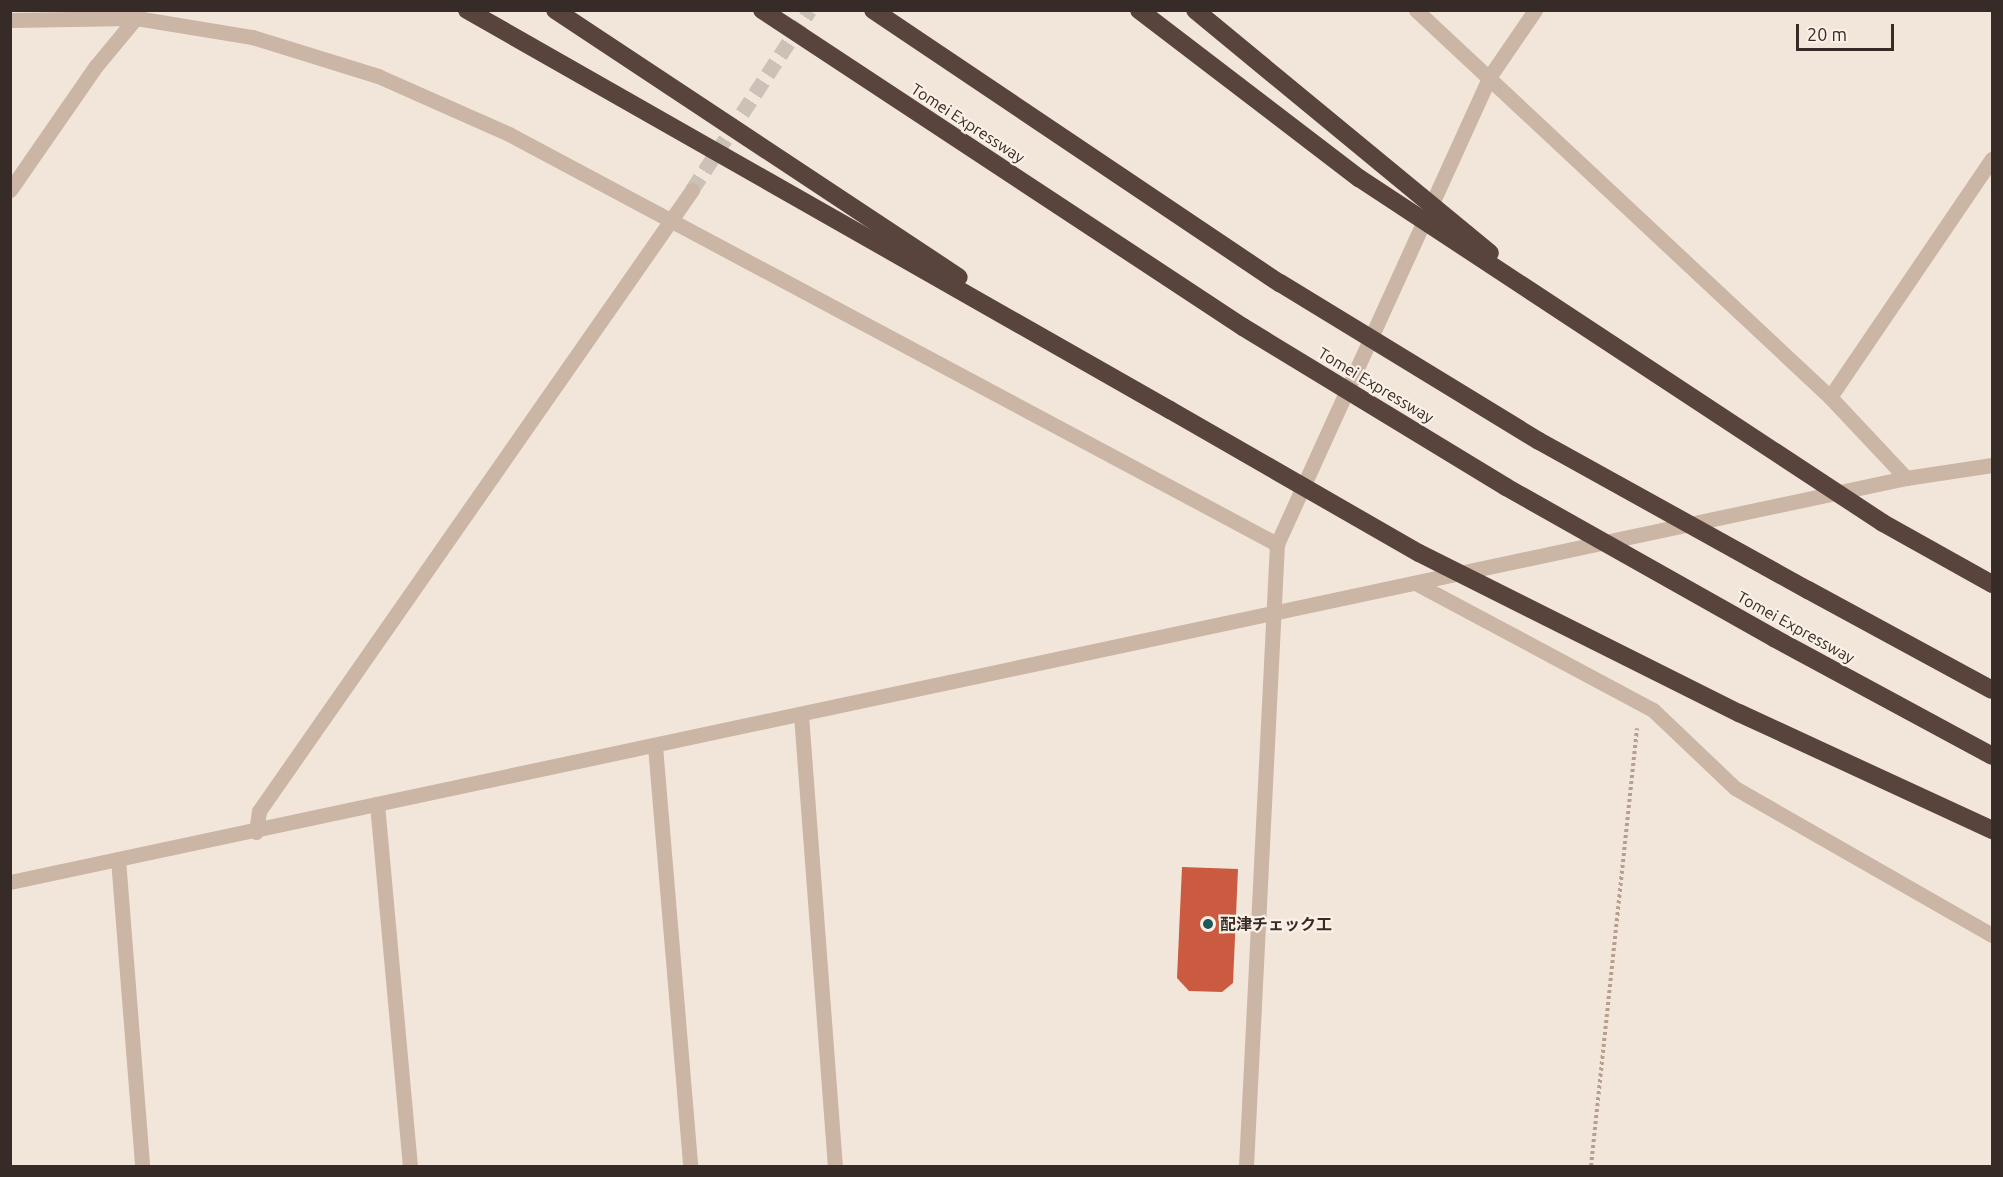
<!DOCTYPE html>
<html>
<head>
<meta charset="utf-8">
<style>
	body { margin:0 }
	#map { position:relative; width:2003px; height:1177px; overflow:hidden; background:#f2e6da; font-family:Ubuntu,"Noto Sans JP",sans-serif }
	div>[style] { position:absolute }
	[style*='--x'] { left:calc(var(--x)*1px); top:calc(var(--y)*1px); width:calc(var(--w)*1px); rotate:calc(var(--a)*1deg) }
	.building>* { inset:0; background:#cb5b40 }
	.minor-tunnel>* { height:15px; margin-top:-7.5px; transform-origin:0; background:repeating-linear-gradient(90deg,#ccc1b6 0 15px,transparent 0 23px) }
	.path>* { height:4px; margin-top:-2px; transform-origin:0; background:repeating-linear-gradient(90deg,#b79f8f 0 3px,transparent 0 6px) }
	.minor>* { height:15px; margin:-7.5px; padding:0 7.5px; transform-origin:7.5px; border-radius:7.5px; background:#cbb5a5 }
	.motorway>* { height:18px; margin:-9px; padding:0 9px; transform-origin:9px; border-radius:9px; background:#58443d }
	.motorway-bridge>* { height:18px; margin:-9px; padding:0 9px; transform-origin:9px; border-radius:9px; background:#58443d }
	.dots>* { width:16px; height:16px; translate:-50% -50%; box-sizing:border-box; border:3px solid #faf0e6; border-radius:50% }
	span { translate:-50% -50%; white-space:nowrap; text-align:center; line-height:1.15; -webkit-text-stroke:4.5px #faf0e6; paint-order:stroke }
	.street-label { font-size:16px; color:#362b27 }
	.poi-label { font-size:16px; color:#362b27; font-weight:700 }
	.left { translate:0 -50%; text-align:left }
	.frame { position:absolute; inset:0; border:12px solid #362b27; pointer-events:none }
	.scale { position:absolute; left:1796px; top:24px; width:98px; height:27px; box-sizing:border-box; border:3px solid #362b27; border-top:0; padding-left:8px; font-size:18px; line-height:21px; white-space:nowrap; color:#362b27; -webkit-text-stroke:4px #faf0e6; paint-order:stroke }
</style>
</head>
<body>
<div id="map">
	<div class="building">
		<div style="clip-path:polygon(1182px 867px,1238px 869px,1233px 983px,1222px 992px,1189px 991px,1177px 978px)"></div>
	</div>
	<div class="minor-tunnel">
		<div style="--x:692;--y:190;--w:215;--a:-56.8"></div>
	</div>
	<div class="path">
		<div style="--x:1591;--y:1166;--w:440;--a:-84"></div>
	</div>
	<div class="minor">
		<div style="--x:1416;--y:10;--w:567;--a:43.07"></div>
		<div style="--x:1830;--y:397;--w:111;--a:46.8"></div>
		<div style="--x:10;--y:20;--w:126;--a:-0.9"></div>
		<div style="--x:136;--y:18;--w:118;--a:9.3"></div>
		<div style="--x:252;--y:37;--w:132;--a:17.2"></div>
		<div style="--x:378;--y:76;--w:143;--a:23.9"></div>
		<div style="--x:509;--y:134;--w:871;--a:28.1"></div>
		<div style="--x:10;--y:190;--w:151;--a:-55.3"></div>
		<div style="--x:96;--y:66;--w:67;--a:-50.4"></div>
		<div style="--x:1830;--y:397;--w:288;--a:-55.8"></div>
		<div style="--x:1419;--y:585;--w:265;--a:28.1"></div>
		<div style="--x:1653;--y:710;--w:113;--a:43.6"></div>
		<div style="--x:1735;--y:788;--w:296;--a:29.8"></div>
		<div style="--x:801;--y:715;--w:452;--a:85.7"></div>
		<div style="--x:655;--y:746;--w:421;--a:85.2"></div>
		<div style="--x:377;--y:804;--w:364;--a:84.8"></div>
		<div style="--x:256;--y:832;--w:21;--a:-82"></div>
		<div style="--x:259;--y:811;--w:757;--a:-55.11"></div>
		<div style="--x:118;--y:859;--w:308;--a:85.5"></div>
		<div style="--x:10;--y:882;--w:1939;--a:-12.03"></div>
		<div style="--x:1906;--y:478;--w:87;--a:-8.6"></div>
		<div style="--x:1246;--y:1166;--w:623;--a:-87.15"></div>
		<div style="--x:1277;--y:544;--w:514;--a:-65.53"></div>
		<div style="--x:1490;--y:76;--w:80;--a:-55.7"></div>
	</div>
	<div class="motorway">
		<div style="--x:467;--y:10;--w:809;--a:29.64"></div>
		<div style="--x:555;--y:10;--w:484;--a:33.5"></div>
		<div style="--x:762;--y:10;--w:576;--a:33.39"></div>
		<div style="--x:873;--y:10;--w:490;--a:33.9"></div>
		<div style="--x:1883;--y:523;--w:125;--a:29.2"></div>
		<div style="--x:1808;--y:590;--w:209;--a:28.5"></div>
		<div style="--x:1774;--y:638;--w:248;--a:28.4"></div>
		<div style="--x:1739;--y:713;--w:279;--a:24.8"></div>
	</div>
	<div class="motorway-bridge">
		<div style="--x:1139;--y:10;--w:277;--a:37.4"></div>
		<div style="--x:1359;--y:178;--w:627;--a:33.36"></div>
		<div style="--x:1195;--y:10;--w:382;--a:39.5"></div>
		<div style="--x:1280;--y:283;--w:303;--a:31.4"></div>
		<div style="--x:1539;--y:441;--w:308;--a:29"></div>
		<div style="--x:1243;--y:327;--w:308;--a:31.3"></div>
		<div style="--x:1506;--y:487;--w:308;--a:29.4"></div>
		<div style="--x:1170;--y:410;--w:287;--a:29.9"></div>
		<div style="--x:1419;--y:553;--w:358;--a:26.6"></div>
	</div>
	<div class="dots">
		<div style="left:1208px;top:924px;background:#1b585a"></div>
	</div>
	<div class="street-label">
		<span style="left:968px;top:123px;rotate:33deg">Tomei Expressway</span>
		<span style="left:1376px;top:385px;rotate:31deg">Tomei Expressway</span>
		<span style="left:1796px;top:627px;rotate:29deg">Tomei Expressway</span>
	</div>
	<div class="poi-label">
		<span class="left" style="left:1220px;top:924px">配津チェック工</span>
	</div>
	<div class="frame"></div>
	<div class="scale">20 m</div>
</div>
</body>
</html>
